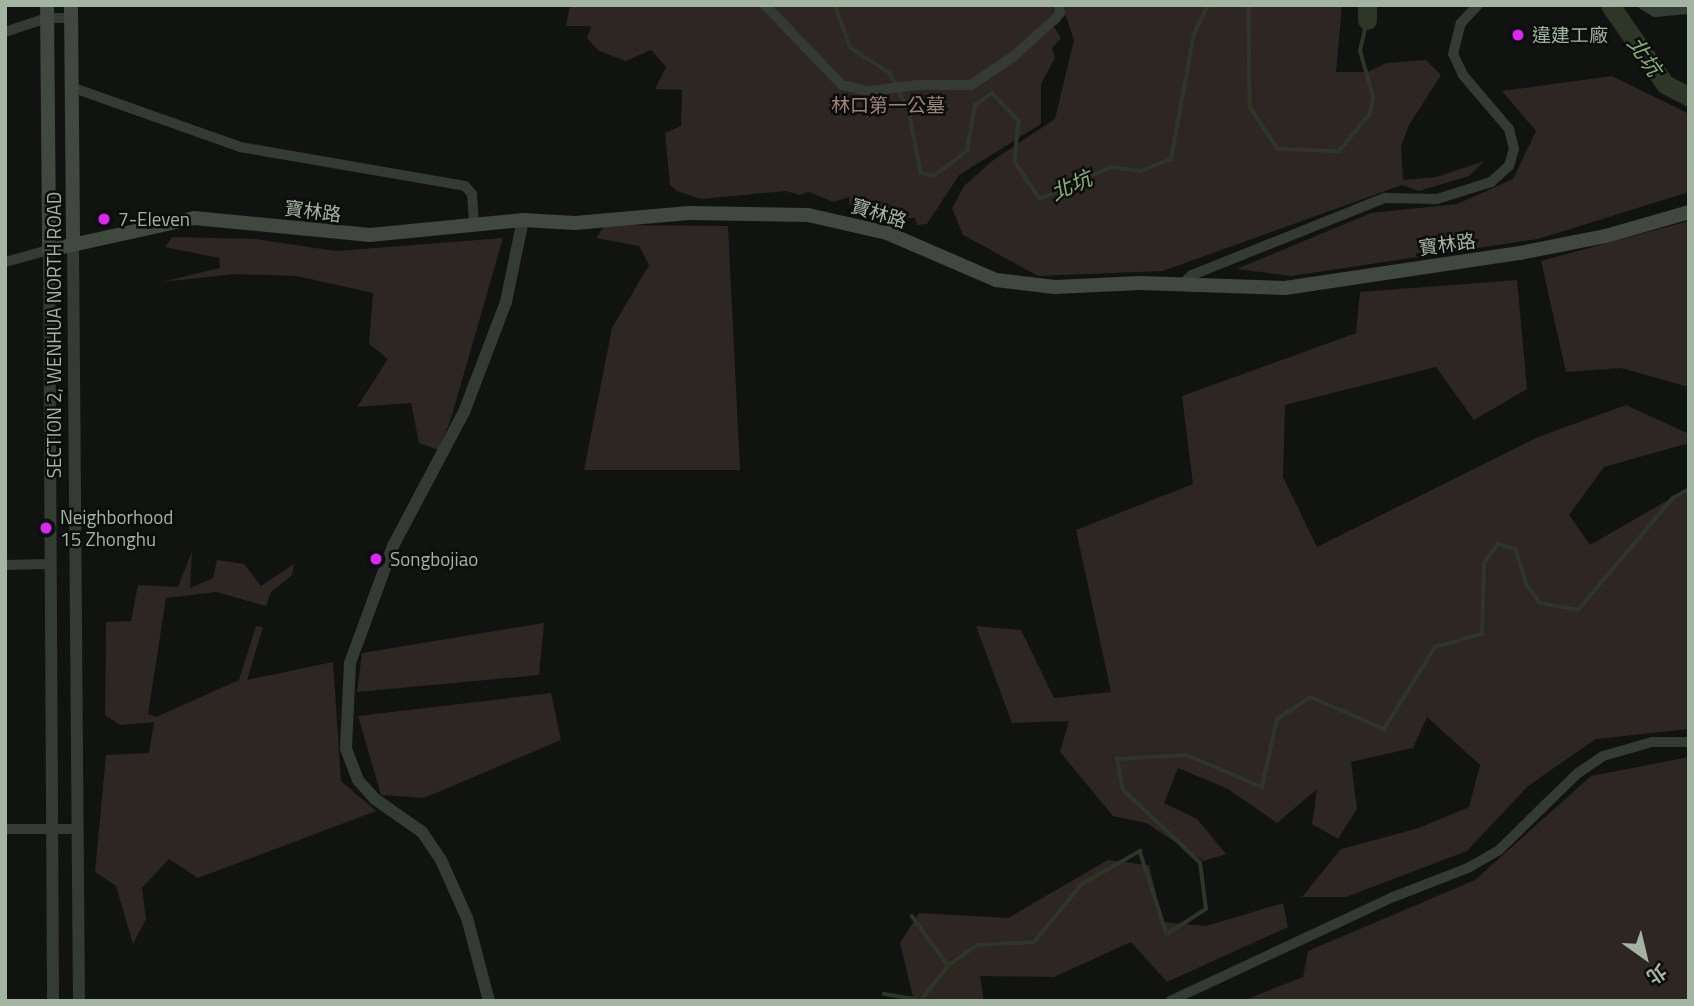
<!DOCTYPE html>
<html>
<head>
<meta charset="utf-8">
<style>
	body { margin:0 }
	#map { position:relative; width:1694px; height:1006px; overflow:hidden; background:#111311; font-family:"Titillium Web","Noto Sans TC",sans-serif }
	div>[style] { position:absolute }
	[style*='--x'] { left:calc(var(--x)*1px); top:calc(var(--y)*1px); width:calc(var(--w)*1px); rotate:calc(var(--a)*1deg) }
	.green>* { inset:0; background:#2d2623 }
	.stream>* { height:3.5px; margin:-1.75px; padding:0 1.75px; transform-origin:1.75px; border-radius:1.75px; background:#2d3627 }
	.river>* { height:19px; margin:-9.5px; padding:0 9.5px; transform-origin:9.5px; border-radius:9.5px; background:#2d3627 }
	.minor>* { height:10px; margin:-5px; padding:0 5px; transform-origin:5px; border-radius:5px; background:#343a34 }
	.tertiary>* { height:12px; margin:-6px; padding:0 6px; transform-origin:6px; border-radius:6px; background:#343a34 }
	.secondary>* { height:14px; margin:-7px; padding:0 7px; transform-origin:7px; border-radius:7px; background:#404840 }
	.dots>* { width:19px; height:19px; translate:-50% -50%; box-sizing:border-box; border:4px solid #0c0e0c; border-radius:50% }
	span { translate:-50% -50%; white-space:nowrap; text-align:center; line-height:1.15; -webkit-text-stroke:5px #0c0e0c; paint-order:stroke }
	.poi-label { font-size:19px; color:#a4b4a2 }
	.left { translate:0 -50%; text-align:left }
	.park-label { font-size:19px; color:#9f8378 }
	.street-label { font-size:19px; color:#a4b4a2 }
	.water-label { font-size:21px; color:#8ab077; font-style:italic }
	.frame { position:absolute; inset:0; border:7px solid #a4b4a2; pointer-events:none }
	.north { position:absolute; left:1610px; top:922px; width:70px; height:70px; -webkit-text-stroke:5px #0c0e0c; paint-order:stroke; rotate:146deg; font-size:19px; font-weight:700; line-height:28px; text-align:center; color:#a4b4a2 }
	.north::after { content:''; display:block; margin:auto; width:24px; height:32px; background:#a4b4a2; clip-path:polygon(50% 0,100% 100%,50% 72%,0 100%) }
</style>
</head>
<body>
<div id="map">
	<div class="green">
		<div style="clip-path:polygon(570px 5px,1051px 5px,1056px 13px,1052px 24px,1061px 38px,1052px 48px,1055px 58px,1041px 84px,1041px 124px,959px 175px,927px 224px,917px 225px,915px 218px,899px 218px,890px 209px,850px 206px,849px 197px,834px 202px,809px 192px,800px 195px,785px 191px,701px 199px,677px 191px,670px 185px,665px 133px,681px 126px,682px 90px,655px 89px,666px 67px,651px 50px,626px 61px,599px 51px,587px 38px,591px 26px,566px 26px)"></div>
		<div style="clip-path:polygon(1062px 5px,1342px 5px,1336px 72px,1368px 72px,1386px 63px,1426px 60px,1441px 75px,1409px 125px,1401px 146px,1403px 180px,1436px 177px,1484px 161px,1469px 176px,1419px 191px,1402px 185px,1163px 271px,1038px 276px,963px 235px,952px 208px,964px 186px,992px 161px,1055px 119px,1074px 40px)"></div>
		<div style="clip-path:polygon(1612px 76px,1689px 114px,1689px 192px,1538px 239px,1291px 276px,1237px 269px,1371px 213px,1457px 204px,1513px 179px,1536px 131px,1502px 91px)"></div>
		<div style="clip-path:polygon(1689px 221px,1689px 387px,1621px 368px,1566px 372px,1541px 261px)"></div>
		<div style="clip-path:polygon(605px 225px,728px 226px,740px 470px,584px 470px,612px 328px,649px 265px,639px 246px,596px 238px)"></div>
		<div style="clip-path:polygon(172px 237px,255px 239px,336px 251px,503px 238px,450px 422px,438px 450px,419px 443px,411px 403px,357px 407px,388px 359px,369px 344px,373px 293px,297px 276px,235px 274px,162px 282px,220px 268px,219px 258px,165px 247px)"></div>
		<div style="clip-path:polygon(1517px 280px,1527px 389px,1474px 420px,1436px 367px,1285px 405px,1283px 477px,1317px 547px,1538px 437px,1626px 405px,1689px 434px,1689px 443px,1604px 467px,1569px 515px,1590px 545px,1689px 488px,1689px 729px,1596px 739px,1528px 786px,1467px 851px,1346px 897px,1302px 897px,1341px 849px,1419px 828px,1469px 807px,1480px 765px,1427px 717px,1413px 748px,1351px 762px,1357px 809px,1338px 839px,1312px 824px,1317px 789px,1277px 823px,1228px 789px,1178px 768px,1164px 803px,1197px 819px,1226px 854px,1204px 861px,1146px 823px,1113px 816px,1060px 752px,1069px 721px,1012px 723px,976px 626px,1021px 630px,1054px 698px,1111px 692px,1076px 530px,1193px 484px,1182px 396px,1356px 333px,1360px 292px)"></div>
		<div style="clip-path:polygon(192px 551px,190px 588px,213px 578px,217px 560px,244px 564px,261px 586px,294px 564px,292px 575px,271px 592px,266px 606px,216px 592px,166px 598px,148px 714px,156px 717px,239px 680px,256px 626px,263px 627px,247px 680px,333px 662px,341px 781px,376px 811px,198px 878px,169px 859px,142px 888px,146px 919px,133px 944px,116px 886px,95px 872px,106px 755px,149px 753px,154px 722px,120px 725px,105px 715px,106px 622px,131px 621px,138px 585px,178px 587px)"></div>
		<div style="clip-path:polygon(544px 623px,539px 675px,357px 692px,362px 653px)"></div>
		<div style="clip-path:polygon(551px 693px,561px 740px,424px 798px,381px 795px,358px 716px)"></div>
		<div style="clip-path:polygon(1689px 757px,1689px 1001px,1242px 1001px,1303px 977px,1308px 951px,1475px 880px,1591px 776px)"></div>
		<div style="clip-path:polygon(1108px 860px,1149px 865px,1163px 922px,1206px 926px,1283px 903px,1288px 927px,1167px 982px,1131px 942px,1054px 977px,980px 976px,984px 1001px,914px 1001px,900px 943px,919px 913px,1008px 918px)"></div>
	</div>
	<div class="stream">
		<div style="--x:835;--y:5;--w:46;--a:69.6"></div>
		<div style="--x:851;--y:48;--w:46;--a:32.7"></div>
		<div style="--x:890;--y:73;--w:42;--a:63.4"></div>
		<div style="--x:909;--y:111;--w:63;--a:79"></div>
		<div style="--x:921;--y:173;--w:13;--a:13"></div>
		<div style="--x:934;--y:176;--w:41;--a:-37.1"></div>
		<div style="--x:967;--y:151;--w:47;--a:-80.1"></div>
		<div style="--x:975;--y:105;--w:21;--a:-35"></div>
		<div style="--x:992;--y:93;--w:39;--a:46"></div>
		<div style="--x:1019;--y:121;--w:41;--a:95.6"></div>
		<div style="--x:1015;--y:162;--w:45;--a:56"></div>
		<div style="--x:1040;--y:199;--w:78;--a:-24.3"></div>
		<div style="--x:1111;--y:167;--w:30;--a:8"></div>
		<div style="--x:1141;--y:171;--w:32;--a:-22"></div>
		<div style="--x:1171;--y:159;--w:127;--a:-79.6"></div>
		<div style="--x:1194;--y:34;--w:32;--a:-64"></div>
		<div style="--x:1249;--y:5;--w:102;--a:89.4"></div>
		<div style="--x:1250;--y:107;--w:50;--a:56.3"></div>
		<div style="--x:1278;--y:149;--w:61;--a:1.9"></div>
		<div style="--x:1339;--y:151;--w:48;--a:-50"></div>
		<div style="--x:1370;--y:114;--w:17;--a:-80"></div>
		<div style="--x:1373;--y:97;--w:48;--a:-105.8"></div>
		<div style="--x:1360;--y:51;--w:32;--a:-77"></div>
		<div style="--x:912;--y:916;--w:61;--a:53.7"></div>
		<div style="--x:884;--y:994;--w:37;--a:9"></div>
		<div style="--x:921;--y:1000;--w:45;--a:-51.3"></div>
		<div style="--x:949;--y:965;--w:35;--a:-35"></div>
		<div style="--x:978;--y:945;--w:56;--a:-3.1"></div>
		<div style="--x:1034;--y:942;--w:75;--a:-50.4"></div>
		<div style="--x:1082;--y:884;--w:67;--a:-29.6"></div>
		<div style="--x:1140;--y:851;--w:87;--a:72"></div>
		<div style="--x:1167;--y:934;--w:46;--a:-32.7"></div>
		<div style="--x:1206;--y:909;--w:46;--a:-97.4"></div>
		<div style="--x:1200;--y:863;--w:106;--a:-136.5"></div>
		<div style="--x:1123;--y:790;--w:32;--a:-101"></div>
		<div style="--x:1117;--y:759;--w:70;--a:-3.3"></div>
		<div style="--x:1187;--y:755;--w:82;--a:23.1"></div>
		<div style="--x:1262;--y:787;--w:70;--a:-77.6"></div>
		<div style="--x:1277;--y:719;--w:40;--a:-32.9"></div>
		<div style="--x:1311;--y:697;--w:80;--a:23.7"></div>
		<div style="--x:1384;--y:729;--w:97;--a:-58.1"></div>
		<div style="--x:1435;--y:647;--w:49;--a:-15.5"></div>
		<div style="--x:1482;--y:634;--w:71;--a:-88.4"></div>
		<div style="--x:1484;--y:563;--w:24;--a:-54"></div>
		<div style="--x:1498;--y:544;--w:19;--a:16"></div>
		<div style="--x:1516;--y:549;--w:38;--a:73"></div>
		<div style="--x:1527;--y:585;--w:22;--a:54"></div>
		<div style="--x:1540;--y:603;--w:39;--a:10"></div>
		<div style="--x:1578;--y:610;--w:147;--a:-49.7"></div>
		<div style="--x:1673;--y:498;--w:18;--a:-29"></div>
	</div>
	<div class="river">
		<div style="--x:1610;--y:5;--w:96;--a:55.2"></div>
		<div style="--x:1665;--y:84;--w:27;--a:28"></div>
		<div style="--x:1367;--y:20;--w:15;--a:-90"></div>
	</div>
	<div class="minor">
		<div style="--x:765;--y:5;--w:111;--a:46.1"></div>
		<div style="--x:842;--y:85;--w:28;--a:13"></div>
		<div style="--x:869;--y:91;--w:49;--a:-7"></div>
		<div style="--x:918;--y:85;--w:53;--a:0"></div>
		<div style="--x:971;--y:85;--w:52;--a:-34"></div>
		<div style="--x:1014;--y:56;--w:55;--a:-42.1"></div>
		<div style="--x:1055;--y:19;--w:8;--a:-50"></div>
		<div style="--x:1060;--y:13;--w:8;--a:-104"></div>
		<div style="--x:1643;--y:5;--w:14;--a:30"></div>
		<div style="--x:1655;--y:12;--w:34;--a:-5"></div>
		<div style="--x:5;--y:32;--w:44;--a:-18.4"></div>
		<div style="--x:47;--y:18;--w:24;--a:0"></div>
		<div style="--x:71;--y:87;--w:179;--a:19.5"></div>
		<div style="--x:240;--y:147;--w:228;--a:9.8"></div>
		<div style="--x:465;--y:186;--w:11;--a:49"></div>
		<div style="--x:472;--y:194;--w:30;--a:86"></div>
		<div style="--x:5;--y:262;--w:46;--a:-15.3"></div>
		<div style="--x:1182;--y:284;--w:13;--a:-42"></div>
		<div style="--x:1192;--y:275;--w:208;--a:-21.8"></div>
		<div style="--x:1385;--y:198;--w:52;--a:1.1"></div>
		<div style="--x:1437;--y:199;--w:57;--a:-17.5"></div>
		<div style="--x:1491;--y:182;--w:24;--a:-42"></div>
		<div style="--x:1509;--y:166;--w:18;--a:-74"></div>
		<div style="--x:1514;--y:149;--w:21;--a:-104"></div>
		<div style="--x:1509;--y:129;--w:71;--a:-130.4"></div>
		<div style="--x:1463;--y:75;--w:23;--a:-115"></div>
		<div style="--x:1453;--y:54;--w:32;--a:-76"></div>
		<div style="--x:1461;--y:23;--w:25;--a:-47"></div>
		<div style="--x:5;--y:565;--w:45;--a:-1.3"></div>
		<div style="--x:5;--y:829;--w:72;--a:0"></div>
		<div style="--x:1170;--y:1001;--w:246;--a:-25"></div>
		<div style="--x:1393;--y:897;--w:80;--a:-21.1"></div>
		<div style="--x:1468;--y:868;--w:36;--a:-30"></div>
		<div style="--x:1499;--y:850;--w:110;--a:-44.3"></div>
		<div style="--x:1578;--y:773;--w:30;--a:-34"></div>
		<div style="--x:1603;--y:756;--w:51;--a:-15.9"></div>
		<div style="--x:1652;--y:742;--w:37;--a:0"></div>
	</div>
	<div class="tertiary">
		<div style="--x:73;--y:243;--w:758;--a:89.55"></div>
		<div style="--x:49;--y:250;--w:751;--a:89.69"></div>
		<div style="--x:489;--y:1001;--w:86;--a:-104.8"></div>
		<div style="--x:467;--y:918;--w:64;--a:-114.1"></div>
		<div style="--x:441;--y:860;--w:34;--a:-124"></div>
		<div style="--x:422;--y:832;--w:57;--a:-144.9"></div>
		<div style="--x:375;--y:799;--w:25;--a:-132"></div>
		<div style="--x:358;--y:780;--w:34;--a:-111"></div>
		<div style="--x:346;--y:748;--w:85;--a:-87.3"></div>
		<div style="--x:350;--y:663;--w:125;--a:-69.8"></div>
		<div style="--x:393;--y:546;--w:152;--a:-62.1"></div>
		<div style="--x:464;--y:412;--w:118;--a:-69.1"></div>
		<div style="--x:506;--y:302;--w:84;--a:-78.3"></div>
	</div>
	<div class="secondary">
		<div style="--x:47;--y:5;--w:245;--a:89.5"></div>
		<div style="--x:49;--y:250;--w:148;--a:-12.4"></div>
		<div style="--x:194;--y:218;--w:177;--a:5.5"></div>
		<div style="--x:370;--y:235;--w:154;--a:-5.6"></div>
		<div style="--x:523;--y:220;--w:52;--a:3.3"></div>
		<div style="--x:575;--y:223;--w:114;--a:-5"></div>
		<div style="--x:689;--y:213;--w:119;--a:1"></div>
		<div style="--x:808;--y:215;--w:81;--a:12.8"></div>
		<div style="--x:887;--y:233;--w:119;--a:23.3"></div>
		<div style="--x:996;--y:280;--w:59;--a:6.8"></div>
		<div style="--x:1055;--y:287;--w:85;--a:-2.7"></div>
		<div style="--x:1140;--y:283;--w:145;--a:2"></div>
		<div style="--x:1285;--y:288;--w:238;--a:-8.5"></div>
		<div style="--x:1520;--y:253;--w:88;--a:-11.2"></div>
		<div style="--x:1606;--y:236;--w:86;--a:-16.1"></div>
		<div style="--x:71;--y:5;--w:238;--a:89.5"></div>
	</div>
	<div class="dots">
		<div style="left:1518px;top:35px;background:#db26f6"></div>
		<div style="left:104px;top:219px;background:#db26f6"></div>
		<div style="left:46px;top:528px;background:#db26f6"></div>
		<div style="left:376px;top:559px;background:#db26f6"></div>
	</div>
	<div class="poi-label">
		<span class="left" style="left:1532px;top:35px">違建工廠</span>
		<span class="left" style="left:118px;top:219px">7-Eleven</span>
		<span class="left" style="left:60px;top:528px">Neighborhood<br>15 Zhonghu</span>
		<span class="left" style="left:390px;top:559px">Songbojiao</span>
	</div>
	<div class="park-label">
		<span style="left:888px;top:105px">林口第一公墓</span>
	</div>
	<div class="street-label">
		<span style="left:313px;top:211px;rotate:7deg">寶林路</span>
		<span style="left:879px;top:213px;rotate:17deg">寶林路</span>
		<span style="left:1447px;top:244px;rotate:-8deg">寶林路</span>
		<span style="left:54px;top:335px;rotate:-90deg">SECTION 2, WENHUA NORTH ROAD</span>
	</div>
	<div class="water-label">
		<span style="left:1645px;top:56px;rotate:55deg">北坑</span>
		<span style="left:1071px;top:185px;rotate:-24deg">北坑</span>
	</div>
	<div class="frame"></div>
	<div class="north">北</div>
</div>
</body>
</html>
